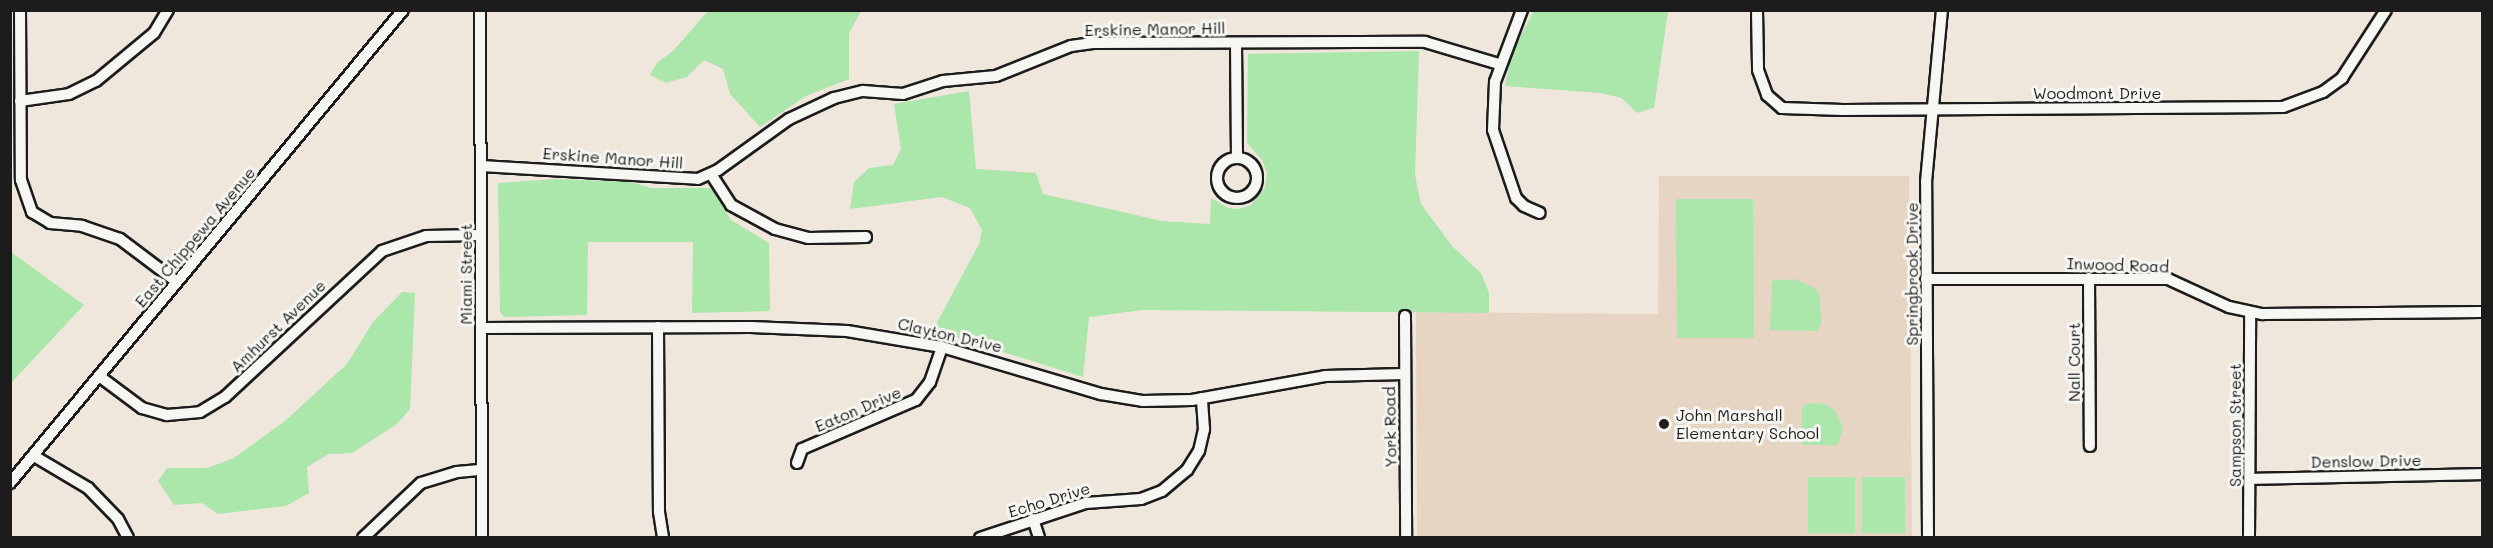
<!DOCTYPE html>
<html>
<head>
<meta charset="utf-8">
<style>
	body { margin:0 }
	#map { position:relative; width:2493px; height:548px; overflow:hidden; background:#efe7dc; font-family:Mali,sans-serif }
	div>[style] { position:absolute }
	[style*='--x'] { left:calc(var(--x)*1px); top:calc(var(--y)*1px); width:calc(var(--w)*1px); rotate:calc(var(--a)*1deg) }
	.built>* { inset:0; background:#e6d5c2 }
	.green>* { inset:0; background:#abe6ab }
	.roads { filter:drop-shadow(2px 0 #1c1c1c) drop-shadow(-2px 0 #1c1c1c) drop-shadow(0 2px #1c1c1c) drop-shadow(0 -2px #1c1c1c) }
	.minor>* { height:10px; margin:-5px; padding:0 5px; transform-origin:5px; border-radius:5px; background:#f6f6f2 }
	.minor>.ring { margin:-5px; padding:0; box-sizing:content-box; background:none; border:10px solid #f6f6f2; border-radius:50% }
	.dots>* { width:16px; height:16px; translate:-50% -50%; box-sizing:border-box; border:3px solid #f6f6f2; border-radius:50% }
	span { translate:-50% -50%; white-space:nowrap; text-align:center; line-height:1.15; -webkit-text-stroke:6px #f6f6f2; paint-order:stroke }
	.street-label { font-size:16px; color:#1c1c1c }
	.poi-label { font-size:16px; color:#1c1c1c }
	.left { translate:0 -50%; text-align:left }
	.frame { position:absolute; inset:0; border:12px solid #1c1c1c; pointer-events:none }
</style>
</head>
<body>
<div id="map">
	<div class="built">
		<div style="clip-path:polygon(1659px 176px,1909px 176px,1912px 537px,1417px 537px,1416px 312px,1658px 314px)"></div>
	</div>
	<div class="green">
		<div style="clip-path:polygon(1534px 10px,1668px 11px,1654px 108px,1637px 113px,1622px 98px,1601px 93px,1505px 86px,1511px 56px)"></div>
		<div style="clip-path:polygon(708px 11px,861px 11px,849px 33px,849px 79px,806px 96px,760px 127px,730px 94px,723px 69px,704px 60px,687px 77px,666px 83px,650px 75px,657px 63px,674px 50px)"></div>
		<div style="clip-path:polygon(1419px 51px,1415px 175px,1421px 204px,1452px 246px,1481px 273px,1489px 293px,1489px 313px,1143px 310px,1089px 317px,1083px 377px,933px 330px,979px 244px,982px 230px,970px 208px,942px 197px,850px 209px,854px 182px,869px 168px,893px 165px,901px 149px,894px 104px,969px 91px,976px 169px,1036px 173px,1043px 194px,1162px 221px,1210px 224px,1211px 198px,1228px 208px,1238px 209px,1251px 205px,1265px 187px,1267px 173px,1262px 160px,1247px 143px,1248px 54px)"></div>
		<div style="clip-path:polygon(556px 179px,631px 182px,651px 188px,711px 188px,731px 220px,769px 243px,770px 311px,692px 313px,693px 242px,588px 242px,587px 315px,504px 317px,500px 312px,498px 183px)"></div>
		<div style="clip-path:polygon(1676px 199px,1753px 199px,1754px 338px,1677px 338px)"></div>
		<div style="clip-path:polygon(11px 252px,84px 305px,11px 383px)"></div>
		<div style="clip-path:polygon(1795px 279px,1815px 288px,1820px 296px,1821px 324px,1818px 331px,1770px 330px,1772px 281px)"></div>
		<div style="clip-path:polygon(402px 292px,415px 293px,410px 409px,397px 424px,352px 453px,329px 454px,307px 467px,309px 493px,286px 506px,218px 514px,202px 503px,174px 505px,158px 481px,167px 468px,207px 468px,234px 458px,285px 421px,347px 364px,373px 322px)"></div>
		<div style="clip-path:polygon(1809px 403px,1826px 404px,1835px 411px,1843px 427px,1838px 445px,1802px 445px,1802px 407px)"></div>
		<div style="clip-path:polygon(1808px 477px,1855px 477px,1855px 533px,1808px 533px)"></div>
		<div style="clip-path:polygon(1862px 477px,1905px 477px,1905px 533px,1862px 533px)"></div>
	</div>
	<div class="roads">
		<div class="minor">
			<div style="--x:20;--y:10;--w:170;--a:89.7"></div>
			<div style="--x:21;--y:180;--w:34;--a:71"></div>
			<div style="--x:32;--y:212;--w:21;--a:31"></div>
			<div style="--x:50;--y:223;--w:32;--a:5"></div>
			<div style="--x:82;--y:226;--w:40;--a:18.9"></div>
			<div style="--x:120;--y:239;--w:71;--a:37"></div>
			<div style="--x:480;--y:10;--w:528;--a:89.78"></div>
			<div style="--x:1522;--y:10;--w:77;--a:110.6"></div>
			<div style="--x:1495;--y:82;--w:48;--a:92.4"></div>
			<div style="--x:1493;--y:130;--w:72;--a:71.3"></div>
			<div style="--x:1516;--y:198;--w:11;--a:45"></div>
			<div style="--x:1524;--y:206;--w:17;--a:24"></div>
			<div style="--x:1757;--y:10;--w:60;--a:89"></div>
			<div style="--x:1758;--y:70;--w:27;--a:70"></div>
			<div style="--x:1767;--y:95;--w:20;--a:41"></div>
			<div style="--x:1782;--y:108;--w:61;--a:1.9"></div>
			<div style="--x:1843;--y:110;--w:440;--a:-0.4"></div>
			<div style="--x:2283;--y:107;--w:43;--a:-20.6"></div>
			<div style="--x:2323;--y:92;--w:24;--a:-36"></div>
			<div style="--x:2342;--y:78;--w:81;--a:-57.1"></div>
			<div style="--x:1236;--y:43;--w:115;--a:89.5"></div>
			<div style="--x:20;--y:101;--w:49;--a:-8.1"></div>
			<div style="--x:69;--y:94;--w:30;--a:-26"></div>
			<div style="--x:96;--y:81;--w:75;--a:-39.6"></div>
			<div style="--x:154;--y:33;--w:27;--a:-59"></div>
			<div class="ring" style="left:1217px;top:158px;width:30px;height:30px"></div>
			<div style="--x:481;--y:166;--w:217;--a:3.4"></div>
			<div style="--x:698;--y:179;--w:22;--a:-24"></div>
			<div style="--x:718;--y:170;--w:87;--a:-35.7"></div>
			<div style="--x:789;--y:119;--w:50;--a:-25"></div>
			<div style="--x:834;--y:98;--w:30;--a:-14"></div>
			<div style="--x:863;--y:91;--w:40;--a:4.3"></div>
			<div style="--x:903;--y:94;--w:42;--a:-18"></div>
			<div style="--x:943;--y:81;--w:53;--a:-5.4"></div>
			<div style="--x:996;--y:76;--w:81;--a:-21.8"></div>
			<div style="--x:1071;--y:46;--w:22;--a:-8"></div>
			<div style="--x:1093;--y:43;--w:332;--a:-0.2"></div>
			<div style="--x:1425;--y:42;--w:77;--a:16.6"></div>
			<div style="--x:711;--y:174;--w:37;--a:57"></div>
			<div style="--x:731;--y:205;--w:50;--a:28.6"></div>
			<div style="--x:775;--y:229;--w:34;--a:15"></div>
			<div style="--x:808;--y:238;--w:58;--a:-1"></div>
			<div style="--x:2089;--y:278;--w:168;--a:89.7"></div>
			<div style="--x:1926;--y:279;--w:242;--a:0"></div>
			<div style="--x:2168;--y:279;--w:67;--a:24.7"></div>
			<div style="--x:2229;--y:307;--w:35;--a:12"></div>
			<div style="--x:2263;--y:314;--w:219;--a:-0.5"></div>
			<div style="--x:1405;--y:316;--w:222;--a:89.7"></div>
			<div style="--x:658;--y:327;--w:185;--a:89.7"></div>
			<div style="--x:659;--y:512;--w:26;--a:81"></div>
			<div style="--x:481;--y:328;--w:270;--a:-0.2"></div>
			<div style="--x:751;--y:327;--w:96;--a:2.4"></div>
			<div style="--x:847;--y:331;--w:96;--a:9.6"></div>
			<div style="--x:942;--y:347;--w:166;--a:16.5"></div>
			<div style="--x:1101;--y:394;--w:43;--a:9.5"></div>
			<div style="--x:1143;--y:401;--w:49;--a:-1.2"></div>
			<div style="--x:1192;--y:400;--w:135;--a:-10.2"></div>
			<div style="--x:1325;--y:376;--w:79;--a:-1.5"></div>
			<div style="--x:99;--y:376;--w:54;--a:36.7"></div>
			<div style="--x:142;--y:408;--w:26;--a:16"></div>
			<div style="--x:167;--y:415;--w:33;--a:-5"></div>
			<div style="--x:200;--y:412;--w:29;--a:-31"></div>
			<div style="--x:225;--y:397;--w:214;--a:-42.9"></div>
			<div style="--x:382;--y:251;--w:46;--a:-18.8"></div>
			<div style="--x:426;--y:236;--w:55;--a:-1"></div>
			<div style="--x:34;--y:456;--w:63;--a:30.7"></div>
			<div style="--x:88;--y:488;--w:43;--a:45.9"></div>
			<div style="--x:118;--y:519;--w:21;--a:62"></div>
			<div style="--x:797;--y:463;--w:15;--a:-70"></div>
			<div style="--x:802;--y:449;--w:124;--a:-23.3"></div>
			<div style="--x:916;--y:400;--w:23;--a:-52"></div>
			<div style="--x:930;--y:382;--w:37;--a:-71"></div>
			<div style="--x:2250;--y:479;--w:232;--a:-1.2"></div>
			<div style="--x:10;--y:483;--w:615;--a:-50.28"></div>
			<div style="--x:1033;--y:519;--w:20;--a:72"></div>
			<div style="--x:363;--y:538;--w:80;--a:-43.5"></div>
			<div style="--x:421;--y:483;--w:38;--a:-17"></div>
			<div style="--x:457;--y:472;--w:25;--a:-5"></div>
			<div style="--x:980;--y:538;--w:112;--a:-18.3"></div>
			<div style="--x:1086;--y:503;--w:55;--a:-4.2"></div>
			<div style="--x:1141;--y:499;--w:22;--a:-21"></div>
			<div style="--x:1162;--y:491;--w:33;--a:-40"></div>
			<div style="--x:1187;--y:470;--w:22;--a:-58"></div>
			<div style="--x:1199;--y:451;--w:23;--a:-77"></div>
			<div style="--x:1204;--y:429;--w:31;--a:-94"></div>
			<div style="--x:1928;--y:538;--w:356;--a:-90.3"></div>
			<div style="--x:1926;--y:182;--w:173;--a:-84.7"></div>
			<div style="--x:2249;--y:538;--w:225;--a:-89.7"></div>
		</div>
	</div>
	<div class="dots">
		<div style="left:1664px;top:424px;background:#1c1c1c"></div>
	</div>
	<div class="street-label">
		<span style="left:1155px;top:29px;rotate:-1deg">Erskine Manor Hill</span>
		<span style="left:2097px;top:93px">Woodmont Drive</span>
		<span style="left:613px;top:158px;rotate:4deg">Erskine Manor Hill</span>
		<span style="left:195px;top:237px;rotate:-50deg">East Chippewa Avenue</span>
		<span style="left:2118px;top:265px;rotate:2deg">Inwood Road</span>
		<span style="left:466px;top:274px;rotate:-90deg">Miami Street</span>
		<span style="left:1912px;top:274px;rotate:-90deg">Springbrook Drive</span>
		<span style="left:278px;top:326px;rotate:-44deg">Amhurst Avenue</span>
		<span style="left:950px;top:335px;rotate:13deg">Clayton Drive</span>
		<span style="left:2074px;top:362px;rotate:-90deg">Nall Court</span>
		<span style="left:858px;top:409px;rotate:-23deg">Eaton Drive</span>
		<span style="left:2235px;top:425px;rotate:-90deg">Sampson Street</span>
		<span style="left:1390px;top:427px;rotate:-91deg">York Road</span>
		<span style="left:2366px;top:461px;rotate:-1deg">Denslow Drive</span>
		<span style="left:1049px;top:500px;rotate:-17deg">Echo Drive</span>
	</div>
	<div class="poi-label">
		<span class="left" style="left:1676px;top:424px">John Marshall<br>Elementary School</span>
	</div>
	<div class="frame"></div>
</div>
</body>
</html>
